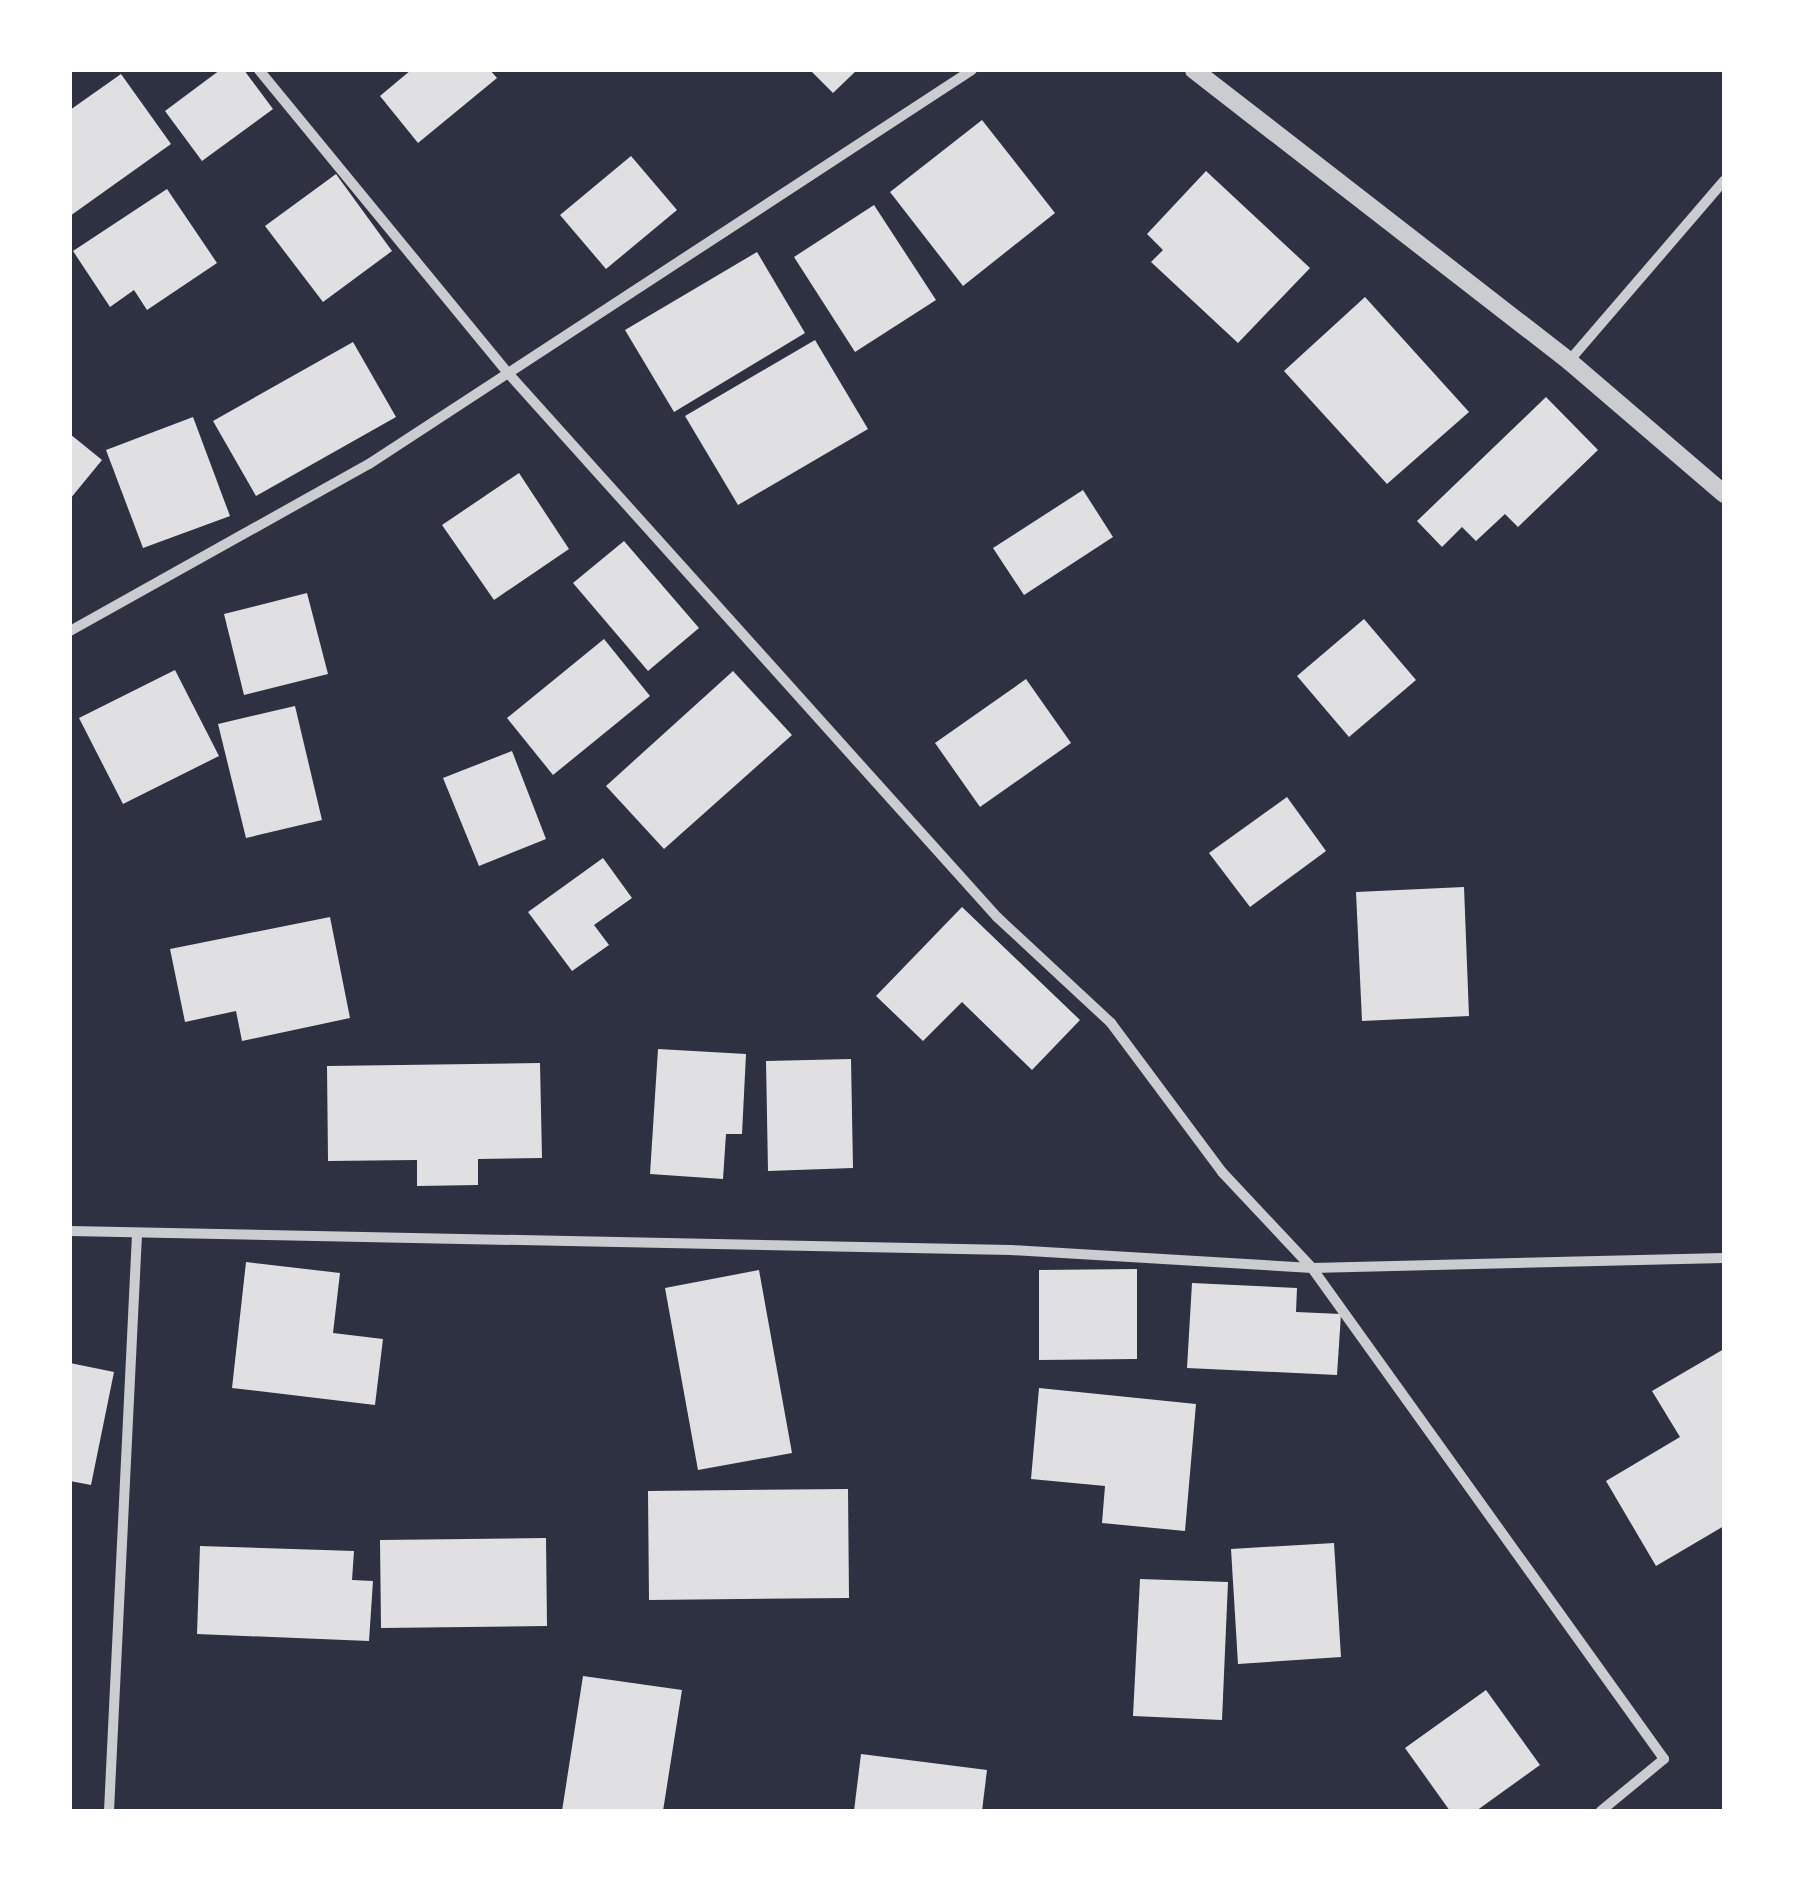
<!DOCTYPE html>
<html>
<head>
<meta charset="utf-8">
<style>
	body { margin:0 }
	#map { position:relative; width:1794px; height:1881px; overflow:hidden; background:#2d3142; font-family:Poppins,sans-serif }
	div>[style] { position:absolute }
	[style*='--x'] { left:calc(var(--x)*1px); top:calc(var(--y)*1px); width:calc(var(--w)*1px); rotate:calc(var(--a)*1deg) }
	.building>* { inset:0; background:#e0e0e3 }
	.minor>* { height:10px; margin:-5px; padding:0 5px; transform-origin:5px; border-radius:5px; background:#caccd0 }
	.tertiary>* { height:18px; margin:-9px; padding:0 9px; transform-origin:9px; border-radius:9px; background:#caccd0 }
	span { translate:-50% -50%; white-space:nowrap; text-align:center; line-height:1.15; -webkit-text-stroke:8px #fff; paint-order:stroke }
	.frame { position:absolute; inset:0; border:72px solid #fff; pointer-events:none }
</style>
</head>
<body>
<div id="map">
	<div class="building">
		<div style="clip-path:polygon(220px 70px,244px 70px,273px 109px,202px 161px,165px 111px)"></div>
		<div style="clip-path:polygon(411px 70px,490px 70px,497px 78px,418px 143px,380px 96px)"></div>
		<div style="clip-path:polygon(810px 70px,857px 70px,833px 93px)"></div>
		<div style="clip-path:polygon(121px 74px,171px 144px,70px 216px,70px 110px)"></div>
		<div style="clip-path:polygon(982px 120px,1055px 213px,963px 286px,890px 192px)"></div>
		<div style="clip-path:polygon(631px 156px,677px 210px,606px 269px,560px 215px)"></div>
		<div style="clip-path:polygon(1206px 171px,1310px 268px,1238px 343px,1151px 262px,1163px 250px,1147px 234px)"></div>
		<div style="clip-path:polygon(336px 174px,392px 251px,323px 302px,265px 226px)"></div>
		<div style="clip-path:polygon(167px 189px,217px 263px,147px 310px,134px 290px,110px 307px,73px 251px)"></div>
		<div style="clip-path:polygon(874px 205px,936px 300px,855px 352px,794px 257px)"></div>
		<div style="clip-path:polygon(757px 252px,805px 333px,674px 412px,625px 330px)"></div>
		<div style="clip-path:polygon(1365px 297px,1469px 412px,1387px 484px,1284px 371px)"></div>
		<div style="clip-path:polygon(815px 340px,868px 429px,738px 505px,685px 416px)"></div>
		<div style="clip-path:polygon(353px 342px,396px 417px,256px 496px,213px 421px)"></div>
		<div style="clip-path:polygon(1546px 397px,1598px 450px,1518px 527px,1505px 514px,1476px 541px,1462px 527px,1442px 547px,1417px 521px)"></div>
		<div style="clip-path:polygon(193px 417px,230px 516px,143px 548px,106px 450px)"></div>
		<div style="clip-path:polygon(70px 434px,102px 460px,70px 499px)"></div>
		<div style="clip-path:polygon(519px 473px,569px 549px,494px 600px,442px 525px)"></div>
		<div style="clip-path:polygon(1083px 490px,1113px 537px,1024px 595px,993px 548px)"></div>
		<div style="clip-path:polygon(624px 541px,699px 628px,648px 671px,573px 583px)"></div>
		<div style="clip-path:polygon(307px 593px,328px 674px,244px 695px,224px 614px)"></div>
		<div style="clip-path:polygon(1364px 619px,1416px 680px,1349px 737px,1297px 676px)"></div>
		<div style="clip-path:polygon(604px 639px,650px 696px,553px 775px,507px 718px)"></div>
		<div style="clip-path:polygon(175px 670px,219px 756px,123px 804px,79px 718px)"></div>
		<div style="clip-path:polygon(733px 671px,792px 735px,664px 849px,606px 786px)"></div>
		<div style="clip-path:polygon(1026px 679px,1071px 743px,980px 807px,935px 743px)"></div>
		<div style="clip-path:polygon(295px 706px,322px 820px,246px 838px,218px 724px)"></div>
		<div style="clip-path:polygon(512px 751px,546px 839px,479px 866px,443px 778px)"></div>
		<div style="clip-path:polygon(1287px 797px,1326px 851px,1250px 907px,1209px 853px)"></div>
		<div style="clip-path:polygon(603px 858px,632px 898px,594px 925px,609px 945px,572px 971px,528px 912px)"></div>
		<div style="clip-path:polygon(1464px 887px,1469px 1016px,1362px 1021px,1356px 892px)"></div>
		<div style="clip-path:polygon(962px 907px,1080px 1020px,1032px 1070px,962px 1002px,923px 1041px,876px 996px)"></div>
		<div style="clip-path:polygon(330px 917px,350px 1018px,242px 1041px,236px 1011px,185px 1022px,170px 949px)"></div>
		<div style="clip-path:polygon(658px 1049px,746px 1054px,742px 1134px,726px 1134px,723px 1179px,650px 1174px)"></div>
		<div style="clip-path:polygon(851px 1059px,853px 1168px,768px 1171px,766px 1061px)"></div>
		<div style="clip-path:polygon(540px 1063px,542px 1158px,478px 1159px,478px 1185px,417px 1186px,417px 1160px,328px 1161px,327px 1066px)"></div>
		<div style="clip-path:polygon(246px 1262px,340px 1273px,333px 1333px,383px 1339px,375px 1405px,232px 1388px)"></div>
		<div style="clip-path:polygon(1137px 1269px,1137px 1359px,1039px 1360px,1039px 1270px)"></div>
		<div style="clip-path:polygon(759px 1270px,792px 1453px,698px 1470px,665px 1288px)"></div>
		<div style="clip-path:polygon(1192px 1283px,1297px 1288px,1296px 1312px,1341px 1314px,1337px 1375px,1187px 1368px)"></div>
		<div style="clip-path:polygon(1724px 1349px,1724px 1526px,1656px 1566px,1606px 1481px,1680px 1437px,1652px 1391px)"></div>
		<div style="clip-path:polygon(70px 1363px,114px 1372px,91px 1485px,70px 1481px)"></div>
		<div style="clip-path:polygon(1039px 1388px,1196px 1404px,1185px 1531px,1102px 1523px,1105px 1486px,1031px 1479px)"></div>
		<div style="clip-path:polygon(848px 1489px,849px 1598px,649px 1600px,648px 1491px)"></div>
		<div style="clip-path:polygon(546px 1538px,547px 1626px,381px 1628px,380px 1540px)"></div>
		<div style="clip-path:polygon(1334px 1543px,1341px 1657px,1238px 1664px,1231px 1549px)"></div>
		<div style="clip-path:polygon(200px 1546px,354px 1551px,352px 1580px,373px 1581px,369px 1641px,197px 1634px)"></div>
		<div style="clip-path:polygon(1140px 1579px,1228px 1582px,1222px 1720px,1133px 1716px)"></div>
		<div style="clip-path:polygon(583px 1676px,682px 1690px,663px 1811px,562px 1811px)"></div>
		<div style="clip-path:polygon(1486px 1690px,1540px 1765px,1476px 1811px,1450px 1811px,1405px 1748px)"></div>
		<div style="clip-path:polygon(861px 1754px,987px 1770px,982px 1811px,854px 1811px)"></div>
	</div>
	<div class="minor">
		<div style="--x:259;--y:70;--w:392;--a:50.6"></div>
		<div style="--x:508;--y:373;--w:731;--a:48.05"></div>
		<div style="--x:997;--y:917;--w:156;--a:42.9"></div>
		<div style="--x:1111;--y:1023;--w:186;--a:53.3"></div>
		<div style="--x:1222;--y:1172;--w:132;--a:46.8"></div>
		<div style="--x:1312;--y:1268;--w:604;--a:54.36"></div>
		<div style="--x:1664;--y:1759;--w:82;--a:140.5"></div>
		<div style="--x:1569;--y:361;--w:238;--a:-49.3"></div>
		<div style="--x:70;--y:631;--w:342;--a:-29.2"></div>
		<div style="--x:369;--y:464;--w:720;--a:-33.16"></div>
		<div style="--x:70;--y:1231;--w:941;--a:1.16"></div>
		<div style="--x:1011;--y:1250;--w:302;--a:3.4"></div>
		<div style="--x:1312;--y:1268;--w:412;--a:-1.4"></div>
		<div style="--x:109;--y:1811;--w:577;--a:-87.22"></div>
	</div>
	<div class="tertiary">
		<div style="--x:1194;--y:70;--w:475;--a:37.8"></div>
		<div style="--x:1569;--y:361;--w:204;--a:40.6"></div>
	</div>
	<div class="frame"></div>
</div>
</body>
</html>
